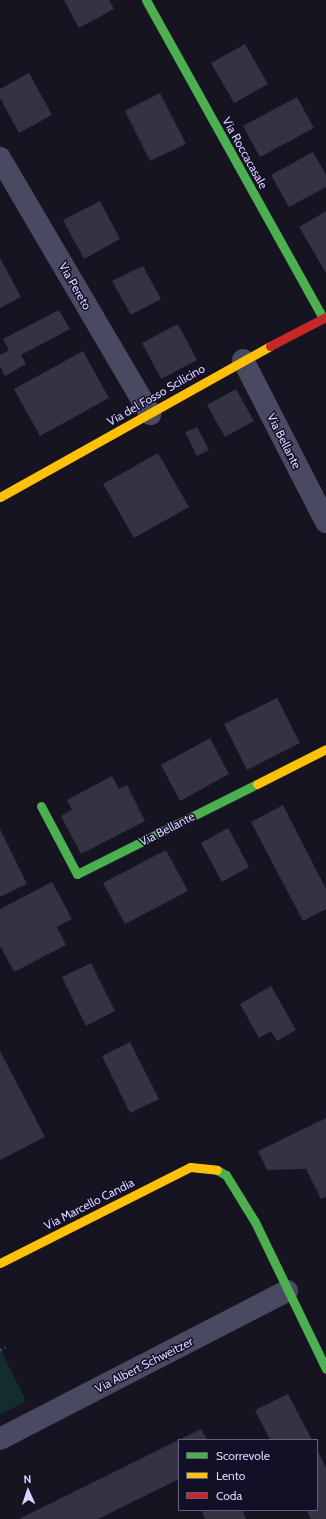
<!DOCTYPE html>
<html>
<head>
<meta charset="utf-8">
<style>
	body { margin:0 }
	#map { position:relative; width:326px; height:1519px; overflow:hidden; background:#161421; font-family:Cabin,sans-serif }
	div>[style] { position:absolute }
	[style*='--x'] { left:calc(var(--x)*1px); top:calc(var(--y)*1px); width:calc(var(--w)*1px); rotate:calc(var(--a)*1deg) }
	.green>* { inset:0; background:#132c2d }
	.building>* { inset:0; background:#343243 }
	.path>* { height:2.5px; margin-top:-1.25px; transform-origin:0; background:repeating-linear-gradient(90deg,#44505f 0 2px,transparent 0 5px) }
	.street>* { height:22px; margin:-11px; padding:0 11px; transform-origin:11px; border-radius:11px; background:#4a4962 }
	.fast>* { height:9px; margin:-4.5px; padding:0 4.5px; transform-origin:4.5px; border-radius:4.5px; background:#4caf50 }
	.slow>* { height:9px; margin:-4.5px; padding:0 4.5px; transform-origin:4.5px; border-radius:4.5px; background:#ffc107 }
	.jam>* { height:9px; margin:-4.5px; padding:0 4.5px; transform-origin:4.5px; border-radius:4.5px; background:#c62828 }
	span { translate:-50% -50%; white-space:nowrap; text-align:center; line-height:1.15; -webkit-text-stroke:3px #130f26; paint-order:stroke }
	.street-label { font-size:12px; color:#d9d4ff }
	.legend { position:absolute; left:178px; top:1439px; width:140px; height:72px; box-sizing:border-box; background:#130f26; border:1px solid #625e7d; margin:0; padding:5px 7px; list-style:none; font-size:12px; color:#d9d4ff }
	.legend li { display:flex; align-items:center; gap:8px; height:20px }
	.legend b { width:20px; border:1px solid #625e7d }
	.north { position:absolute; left:8px; top:1471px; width:40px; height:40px; -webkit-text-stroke:3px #130f26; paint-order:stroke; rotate:357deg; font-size:11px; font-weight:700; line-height:16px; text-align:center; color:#d9d4ff }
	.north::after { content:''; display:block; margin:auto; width:14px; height:18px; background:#d9d4ff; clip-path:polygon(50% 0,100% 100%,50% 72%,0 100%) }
</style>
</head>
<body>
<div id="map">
	<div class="green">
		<div style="clip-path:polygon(0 1348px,26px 1401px,0 1415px)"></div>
	</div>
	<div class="building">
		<div style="clip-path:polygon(64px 0,109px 0,114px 9px,79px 28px)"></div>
		<div style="clip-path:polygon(245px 44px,268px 84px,234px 103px,211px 63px)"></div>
		<div style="clip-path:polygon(29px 73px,52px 115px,19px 133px,0 98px,0 89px)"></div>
		<div style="clip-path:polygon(160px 93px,186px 144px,150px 161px,125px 111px)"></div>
		<div style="clip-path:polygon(297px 97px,314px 128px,260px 157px,243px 126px)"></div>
		<div style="clip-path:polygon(313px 152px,326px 175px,326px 187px,289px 207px,271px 175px)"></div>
		<div style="clip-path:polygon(100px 201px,120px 239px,84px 259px,63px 220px)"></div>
		<div style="clip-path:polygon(326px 211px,326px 273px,299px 227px)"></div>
		<div style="clip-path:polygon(0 258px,21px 297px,0 308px)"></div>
		<div style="clip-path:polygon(143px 266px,161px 299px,131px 315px,112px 281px)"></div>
		<div style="clip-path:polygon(59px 310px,70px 329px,21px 355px,26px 364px,5px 376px,0 366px,0 355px,9px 350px,3px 339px)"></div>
		<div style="clip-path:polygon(178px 324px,197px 360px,161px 379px,142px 343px)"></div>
		<div style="clip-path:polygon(83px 351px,109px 398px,40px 436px,14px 389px)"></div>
		<div style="clip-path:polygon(236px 389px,254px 421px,225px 437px,207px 405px)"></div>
		<div style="clip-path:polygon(197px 427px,209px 450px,197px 456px,185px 432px)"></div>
		<div style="clip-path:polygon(158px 453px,189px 507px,134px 538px,103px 484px)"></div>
		<div style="clip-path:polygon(277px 698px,300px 743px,247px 770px,224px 724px)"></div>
		<div style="clip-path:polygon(210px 738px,229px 774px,180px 801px,161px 765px)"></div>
		<div style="clip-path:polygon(112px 776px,119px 789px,127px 785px,145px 821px,81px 854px,61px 816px,72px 810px,67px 800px)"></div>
		<div style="clip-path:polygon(283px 805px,326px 889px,326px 909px,303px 921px,251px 822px)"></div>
		<div style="clip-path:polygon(228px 828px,249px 867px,222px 882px,201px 843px)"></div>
		<div style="clip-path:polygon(0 829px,27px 884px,0 897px)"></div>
		<div style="clip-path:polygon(166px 850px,188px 891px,125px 924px,103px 883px)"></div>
		<div style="clip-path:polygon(52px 882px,72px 919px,57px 927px,66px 945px,14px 972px,0 946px,0 909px)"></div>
		<div style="clip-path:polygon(91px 963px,115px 1011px,86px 1026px,62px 977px)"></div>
		<div style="clip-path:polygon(271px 986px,296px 1030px,277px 1041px,271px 1031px,259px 1038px,240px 1004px)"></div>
		<div style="clip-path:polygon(130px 1042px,159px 1099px,130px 1113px,102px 1056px)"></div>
		<div style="clip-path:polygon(0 1051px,45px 1137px,0 1160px)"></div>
		<div style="clip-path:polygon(326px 1118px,326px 1197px,321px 1199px,306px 1169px,267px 1170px,258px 1151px)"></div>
		<div style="clip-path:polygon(288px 1394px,312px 1440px,270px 1440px,255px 1410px)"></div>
		<div style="clip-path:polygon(201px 1429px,207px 1440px,179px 1440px,179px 1479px,98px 1519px,19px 1519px)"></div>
		<div style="clip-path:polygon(317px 1450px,326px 1468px,326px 1519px,311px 1519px,306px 1510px,317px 1510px)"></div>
		<div style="clip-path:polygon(201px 1510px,242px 1510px,246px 1519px,205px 1519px)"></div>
	</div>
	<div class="path">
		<div style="--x:0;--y:1350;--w:6;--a:-31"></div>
	</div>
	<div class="street">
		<div style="--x:0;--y:158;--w:297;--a:59.6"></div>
		<div style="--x:243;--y:360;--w:182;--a:62.9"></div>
		<div style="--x:0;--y:1439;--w:323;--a:-27.3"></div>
	</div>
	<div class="fast">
		<div style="--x:146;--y:0;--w:364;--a:60.9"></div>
		<div style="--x:41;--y:806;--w:77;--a:62.1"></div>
		<div style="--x:77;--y:874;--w:201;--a:-26.6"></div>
		<div style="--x:217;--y:1170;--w:10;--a:29"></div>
		<div style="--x:226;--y:1175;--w:55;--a:58.3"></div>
		<div style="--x:255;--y:1222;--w:163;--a:64.2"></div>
	</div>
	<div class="slow">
		<div style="--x:0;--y:497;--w:309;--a:-29.2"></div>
		<div style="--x:257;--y:784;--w:77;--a:-26.9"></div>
		<div style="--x:0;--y:1263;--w:213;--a:-26.8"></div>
		<div style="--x:190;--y:1167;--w:27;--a:6"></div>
	</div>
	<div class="jam">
		<div style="--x:270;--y:346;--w:63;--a:-27.4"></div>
	</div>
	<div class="street-label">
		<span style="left:245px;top:153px;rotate:61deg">Via Roccacasale</span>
		<span style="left:75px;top:286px;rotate:60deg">Via Pereto</span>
		<span style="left:156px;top:395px;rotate:-30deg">Via del Fosso Scilicino</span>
		<span style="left:284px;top:441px;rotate:63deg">Via Bellante</span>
		<span style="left:167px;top:829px;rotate:-27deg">Via Bellante</span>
		<span style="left:89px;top:1204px;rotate:-27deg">Via Marcello Candia</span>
		<span style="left:144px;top:1365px;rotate:-27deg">Via Albert Schweitzer</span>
	</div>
	<ul class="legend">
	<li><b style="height:5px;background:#4caf50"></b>Scorrevole</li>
	<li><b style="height:5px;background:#ffc107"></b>Lento</li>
	<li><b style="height:5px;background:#c62828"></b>Coda</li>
	</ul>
	<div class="north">N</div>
</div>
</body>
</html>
